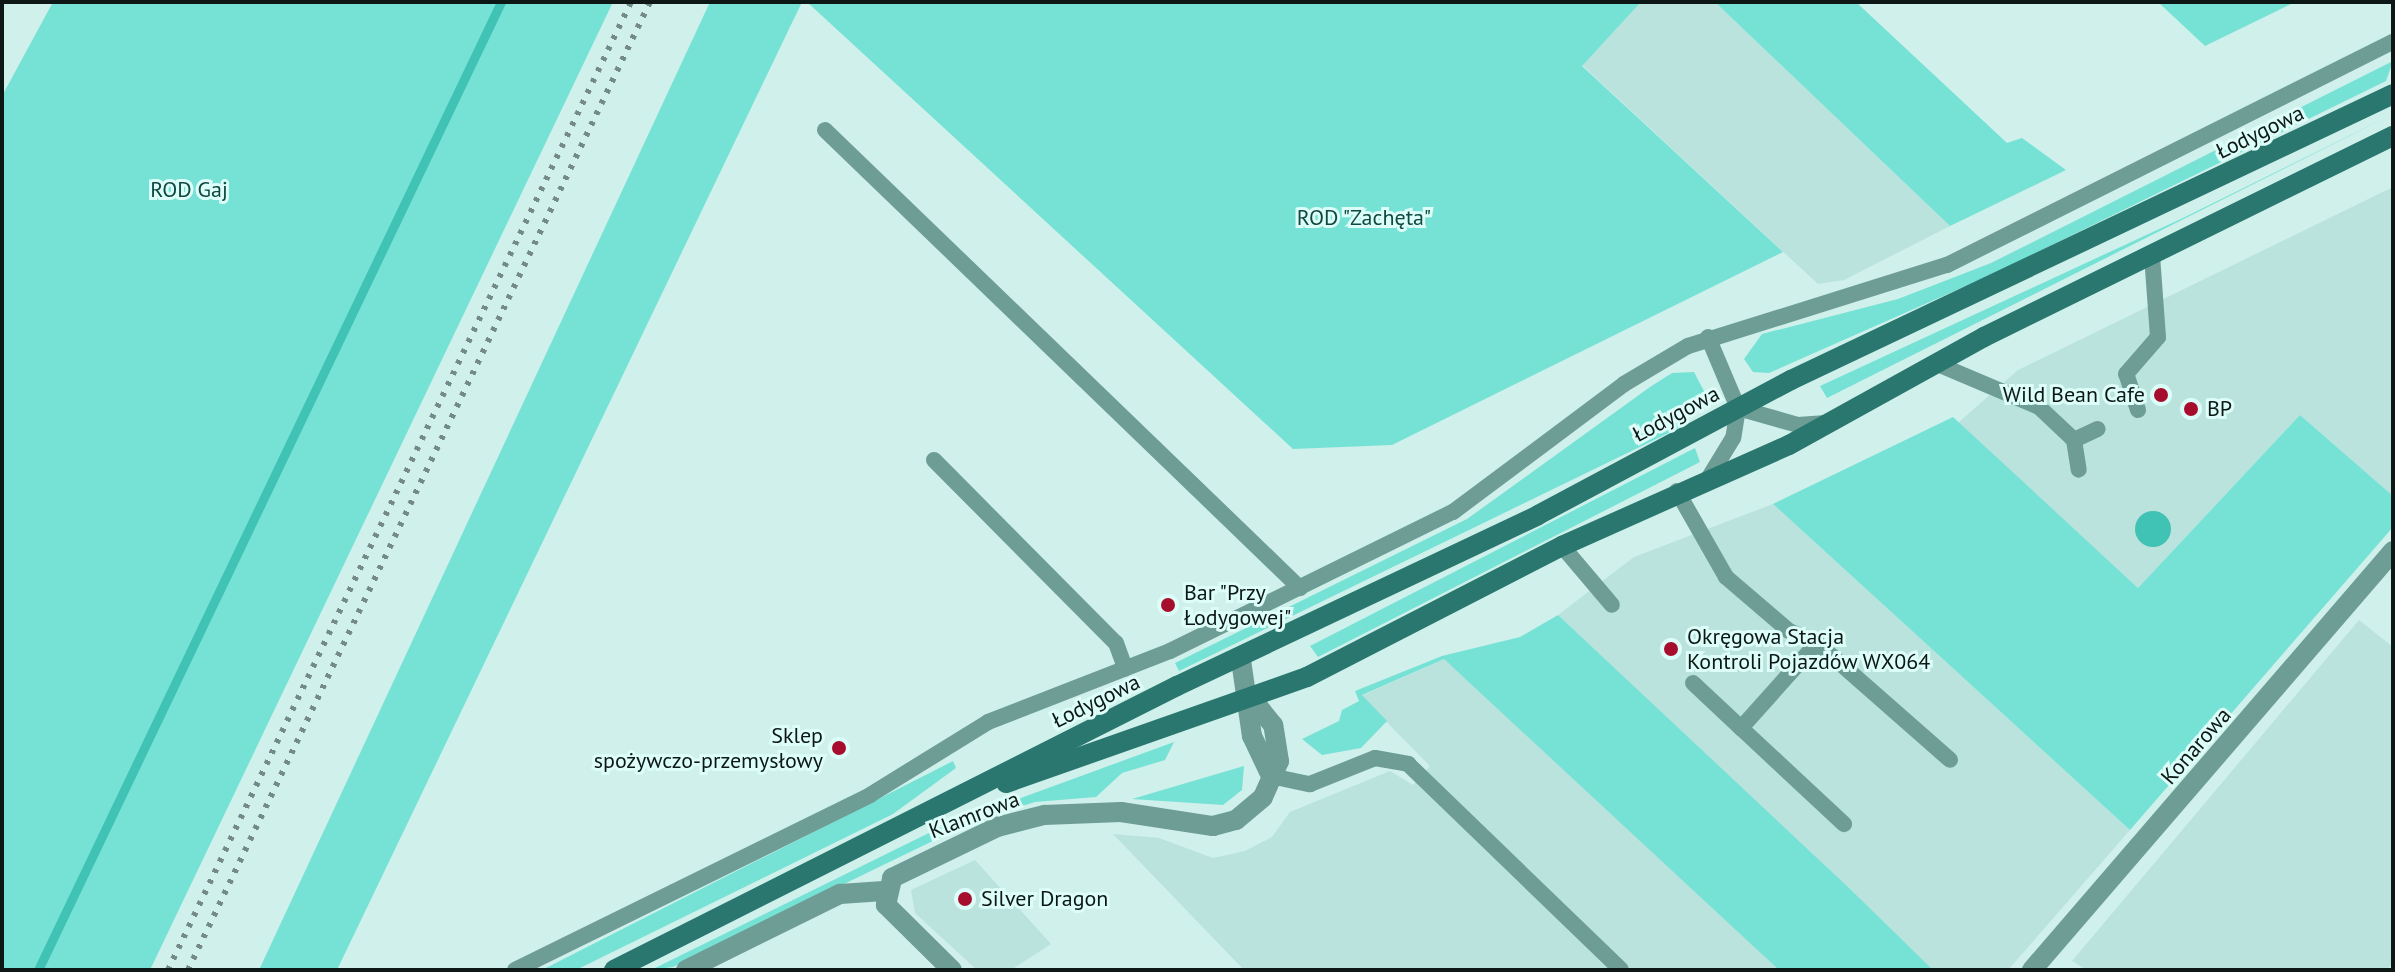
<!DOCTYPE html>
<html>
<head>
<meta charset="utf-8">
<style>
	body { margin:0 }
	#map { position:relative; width:2395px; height:972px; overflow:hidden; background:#d0f0eb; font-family:"PT Sans",sans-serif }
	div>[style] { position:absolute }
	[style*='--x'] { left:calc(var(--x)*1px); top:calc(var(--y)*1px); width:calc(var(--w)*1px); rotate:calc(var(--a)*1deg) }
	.built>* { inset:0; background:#bae3dd }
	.green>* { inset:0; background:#76e2d5 }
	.water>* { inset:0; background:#40c2b4 }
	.round { border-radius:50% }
	.stream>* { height:9px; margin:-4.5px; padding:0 4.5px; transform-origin:4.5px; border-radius:4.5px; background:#40c2b4 }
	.service>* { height:16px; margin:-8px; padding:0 8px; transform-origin:8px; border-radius:8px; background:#6e9d96 }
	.minor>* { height:20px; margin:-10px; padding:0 10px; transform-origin:10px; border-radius:10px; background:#6e9d96 }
	.tertiary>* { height:20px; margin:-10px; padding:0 10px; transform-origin:10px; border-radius:10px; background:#6e9d96 }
	.secondary>* { height:20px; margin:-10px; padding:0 10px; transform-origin:10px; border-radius:10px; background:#29776f }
	.rail>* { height:6px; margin-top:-3px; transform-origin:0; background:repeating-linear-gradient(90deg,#748a87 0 4px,transparent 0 12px) }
	.dots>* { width:22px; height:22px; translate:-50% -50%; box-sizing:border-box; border:4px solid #ddfef8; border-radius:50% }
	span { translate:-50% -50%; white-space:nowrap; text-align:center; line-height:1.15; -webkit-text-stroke:6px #ddfef8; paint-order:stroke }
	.street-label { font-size:22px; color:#0c1716 }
	.park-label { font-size:22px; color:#0f4842 }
	.poi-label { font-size:22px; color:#0c1716 }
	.right { translate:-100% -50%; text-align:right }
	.left { translate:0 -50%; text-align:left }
	.frame { position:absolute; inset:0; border:4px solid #0c1716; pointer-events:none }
</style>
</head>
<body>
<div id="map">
	<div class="built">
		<div style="clip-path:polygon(1641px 2px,1715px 2px,1950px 226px,1844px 280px,1818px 284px,1582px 65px)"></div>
		<div style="clip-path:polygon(2393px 187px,2393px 496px,2300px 415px,2138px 588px,1958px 423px,2018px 370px)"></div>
		<div style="clip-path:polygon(1773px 504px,2130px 830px,2008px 970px,1933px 970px,1558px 615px,1634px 557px)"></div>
		<div style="clip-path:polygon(2359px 620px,2393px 647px,2393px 963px,2387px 970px,2087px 970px,2072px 961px)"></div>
		<div style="clip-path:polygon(1444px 659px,1605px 804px,1779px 970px,1244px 970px,1113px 834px,1159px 838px,1213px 858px,1245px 851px,1272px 837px,1290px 812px,1390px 771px,1413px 785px,1430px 766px,1361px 696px)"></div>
		<div style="clip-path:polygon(975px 860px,1051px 944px,1011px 970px,977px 970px,915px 913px,911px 890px)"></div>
	</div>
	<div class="green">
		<div style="clip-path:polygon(53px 2px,613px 2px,150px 970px,2px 970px,2px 96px)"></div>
		<div style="clip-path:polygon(710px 2px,802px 2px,337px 970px,259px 970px)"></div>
		<div style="clip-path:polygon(807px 2px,1641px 2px,1582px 66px,1783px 252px,1392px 445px,1293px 449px)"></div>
		<div style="clip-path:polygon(1715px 2px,1856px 2px,2007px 143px,2022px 138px,2066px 170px,1950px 226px)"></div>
		<div style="clip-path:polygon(2158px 2px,2295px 2px,2205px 46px)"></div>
		<div style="clip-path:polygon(2393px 61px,2386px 81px,1993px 274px,1769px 373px,1753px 372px,1744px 359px,1762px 334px,1898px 299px,1991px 263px)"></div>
		<div style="clip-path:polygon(2393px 114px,1827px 398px,1820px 386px,2183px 218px)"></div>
		<div style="clip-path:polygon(1694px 372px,1705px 393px,1685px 425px,1179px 671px,1175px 663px,1467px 519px,1650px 387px,1672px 373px)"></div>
		<div style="clip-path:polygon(2300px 415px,2393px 496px,2393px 527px,2130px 830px,1773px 504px,1953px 417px,2138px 588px)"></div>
		<div style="clip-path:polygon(1695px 448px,1700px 462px,1318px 657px,1310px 646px)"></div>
		<div style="clip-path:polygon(1558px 615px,1849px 888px,1933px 970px,1779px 970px,1444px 659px,1362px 695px,1387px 721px,1361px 748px,1322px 755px,1302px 739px,1339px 721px,1342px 710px,1359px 701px,1355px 691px,1442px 656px,1520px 637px)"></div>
		<div style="clip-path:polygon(1174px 742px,1165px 760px,1122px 773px,1096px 797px,1035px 802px,972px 822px,673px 967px,651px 970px,939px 828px)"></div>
		<div style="clip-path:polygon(953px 761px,956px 768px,893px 814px,576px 970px,542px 970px)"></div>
		<div style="clip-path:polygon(1244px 766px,1242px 790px,1223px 805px,1132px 799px)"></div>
	</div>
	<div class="water">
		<div class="round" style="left:2135px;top:511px;width:36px;height:36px"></div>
	</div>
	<div class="stream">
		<div style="--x:38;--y:970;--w:1073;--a:-64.44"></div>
	</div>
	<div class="service">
		<div style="--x:825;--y:130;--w:660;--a:43.96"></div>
		<div style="--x:1708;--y:337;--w:77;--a:67.1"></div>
		<div style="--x:1738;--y:408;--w:30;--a:99"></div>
		<div style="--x:1733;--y:438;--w:48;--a:121.4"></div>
		<div style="--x:1935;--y:363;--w:113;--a:22.9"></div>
		<div style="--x:2039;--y:407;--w:48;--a:43.3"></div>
		<div style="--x:2074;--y:440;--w:26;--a:-25"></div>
		<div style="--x:1738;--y:408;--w:62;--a:15.8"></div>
		<div style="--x:1798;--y:425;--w:28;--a:-4"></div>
		<div style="--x:2138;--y:410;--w:38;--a:-108"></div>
		<div style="--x:2126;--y:374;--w:49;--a:-49.1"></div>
		<div style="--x:2158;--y:337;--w:81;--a:-94.2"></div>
		<div style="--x:2074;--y:440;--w:30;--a:81"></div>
		<div style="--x:934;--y:460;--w:258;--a:45.2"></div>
		<div style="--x:1116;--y:643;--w:27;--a:70"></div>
		<div style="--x:1677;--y:491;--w:99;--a:60.3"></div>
		<div style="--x:1726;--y:577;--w:83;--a:40.6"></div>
		<div style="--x:1789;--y:631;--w:30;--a:23"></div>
		<div style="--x:1817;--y:643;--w:177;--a:41.3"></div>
		<div style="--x:1562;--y:546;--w:77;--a:49.7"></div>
		<div style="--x:1817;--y:643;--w:114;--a:131.8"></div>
		<div style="--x:1741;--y:728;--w:141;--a:43"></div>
		<div style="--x:1693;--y:683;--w:66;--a:43.2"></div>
		<div style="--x:1271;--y:776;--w:40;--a:12"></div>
		<div style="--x:1310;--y:784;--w:70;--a:-21.8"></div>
		<div style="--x:1375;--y:758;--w:34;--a:10"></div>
		<div style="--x:1408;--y:764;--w:296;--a:44"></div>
		<div style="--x:515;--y:970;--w:396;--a:-26.2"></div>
		<div style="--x:870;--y:795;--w:139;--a:-31.7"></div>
		<div style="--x:988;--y:722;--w:195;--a:-21.3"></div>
		<div style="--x:1170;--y:651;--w:315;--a:-26.2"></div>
		<div style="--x:1453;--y:512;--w:214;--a:-36.8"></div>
		<div style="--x:1624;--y:384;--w:74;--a:-30.7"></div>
		<div style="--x:1688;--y:346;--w:271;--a:-17.4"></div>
		<div style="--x:1947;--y:265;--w:499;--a:-26.6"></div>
	</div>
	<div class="minor">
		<div style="--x:686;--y:970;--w:172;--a:-26.3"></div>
		<div style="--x:840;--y:894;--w:44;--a:-3.9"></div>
		<div style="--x:2032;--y:970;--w:553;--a:-49.25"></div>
	</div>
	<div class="tertiary">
		<div style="--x:1241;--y:660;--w:77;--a:81.8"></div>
		<div style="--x:1252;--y:736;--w:44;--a:64.6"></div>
		<div style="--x:952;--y:970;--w:93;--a:-135.4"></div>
		<div style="--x:886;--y:905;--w:28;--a:-77"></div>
		<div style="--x:892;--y:878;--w:117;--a:-25.9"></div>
		<div style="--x:997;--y:827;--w:49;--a:-14.3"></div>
		<div style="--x:1044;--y:815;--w:77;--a:-2.2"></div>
		<div style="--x:1121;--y:812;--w:93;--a:8.7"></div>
		<div style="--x:1213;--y:826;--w:24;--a:-15"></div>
		<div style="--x:1236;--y:820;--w:35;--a:-40"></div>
		<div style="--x:1263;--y:797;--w:39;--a:-66"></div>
		<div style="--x:1279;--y:761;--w:36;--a:-99"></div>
		<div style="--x:1273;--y:725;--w:33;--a:-129"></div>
	</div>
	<div class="secondary">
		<div style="--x:1006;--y:783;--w:319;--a:-19.4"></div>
		<div style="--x:1307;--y:677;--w:287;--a:-27.2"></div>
		<div style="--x:1562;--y:546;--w:248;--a:-24"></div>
		<div style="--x:1789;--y:445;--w:223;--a:-29"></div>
		<div style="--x:1984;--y:337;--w:456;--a:-26.2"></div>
		<div style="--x:614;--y:970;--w:631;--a:-26.77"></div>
		<div style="--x:1177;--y:686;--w:399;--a:-25.3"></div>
		<div style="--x:1538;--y:515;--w:287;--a:-28.1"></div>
		<div style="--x:1791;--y:380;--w:666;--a:-25.41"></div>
	</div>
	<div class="rail">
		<div style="--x:168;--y:970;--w:1073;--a:-64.44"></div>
		<div style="--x:188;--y:970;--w:1073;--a:-64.49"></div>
	</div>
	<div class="dots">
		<div style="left:2161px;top:395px;background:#a70d2c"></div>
		<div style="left:2191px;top:409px;background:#a70d2c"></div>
		<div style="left:1168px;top:605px;background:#a70d2c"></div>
		<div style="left:1671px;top:649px;background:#a70d2c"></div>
		<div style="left:839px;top:748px;background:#a70d2c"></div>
		<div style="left:965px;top:899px;background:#a70d2c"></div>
	</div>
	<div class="street-label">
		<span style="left:2260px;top:132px;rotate:-26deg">Łodygowa</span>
		<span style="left:1676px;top:414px;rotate:-28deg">Łodygowa</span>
		<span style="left:1096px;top:701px;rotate:-26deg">Łodygowa</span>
		<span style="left:2196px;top:746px;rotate:-49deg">Konarowa</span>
		<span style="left:974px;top:815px;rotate:-21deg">Klamrowa</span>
	</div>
	<div class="park-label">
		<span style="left:189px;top:190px">ROD Gaj</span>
		<span style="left:1364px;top:218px">ROD "Zachęta"</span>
	</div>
	<div class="poi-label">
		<span class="right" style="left:2145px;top:395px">Wild Bean Cafe</span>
		<span class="left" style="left:2207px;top:409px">BP</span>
		<span class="left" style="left:1184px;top:605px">Bar "Przy<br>Łodygowej"</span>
		<span class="left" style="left:1687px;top:649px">Okręgowa Stacja<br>Kontroli Pojazdów WX064</span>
		<span class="right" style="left:823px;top:748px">Sklep<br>spożywczo-przemysłowy</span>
		<span class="left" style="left:981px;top:899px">Silver Dragon</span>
	</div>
	<div class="frame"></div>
</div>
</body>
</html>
